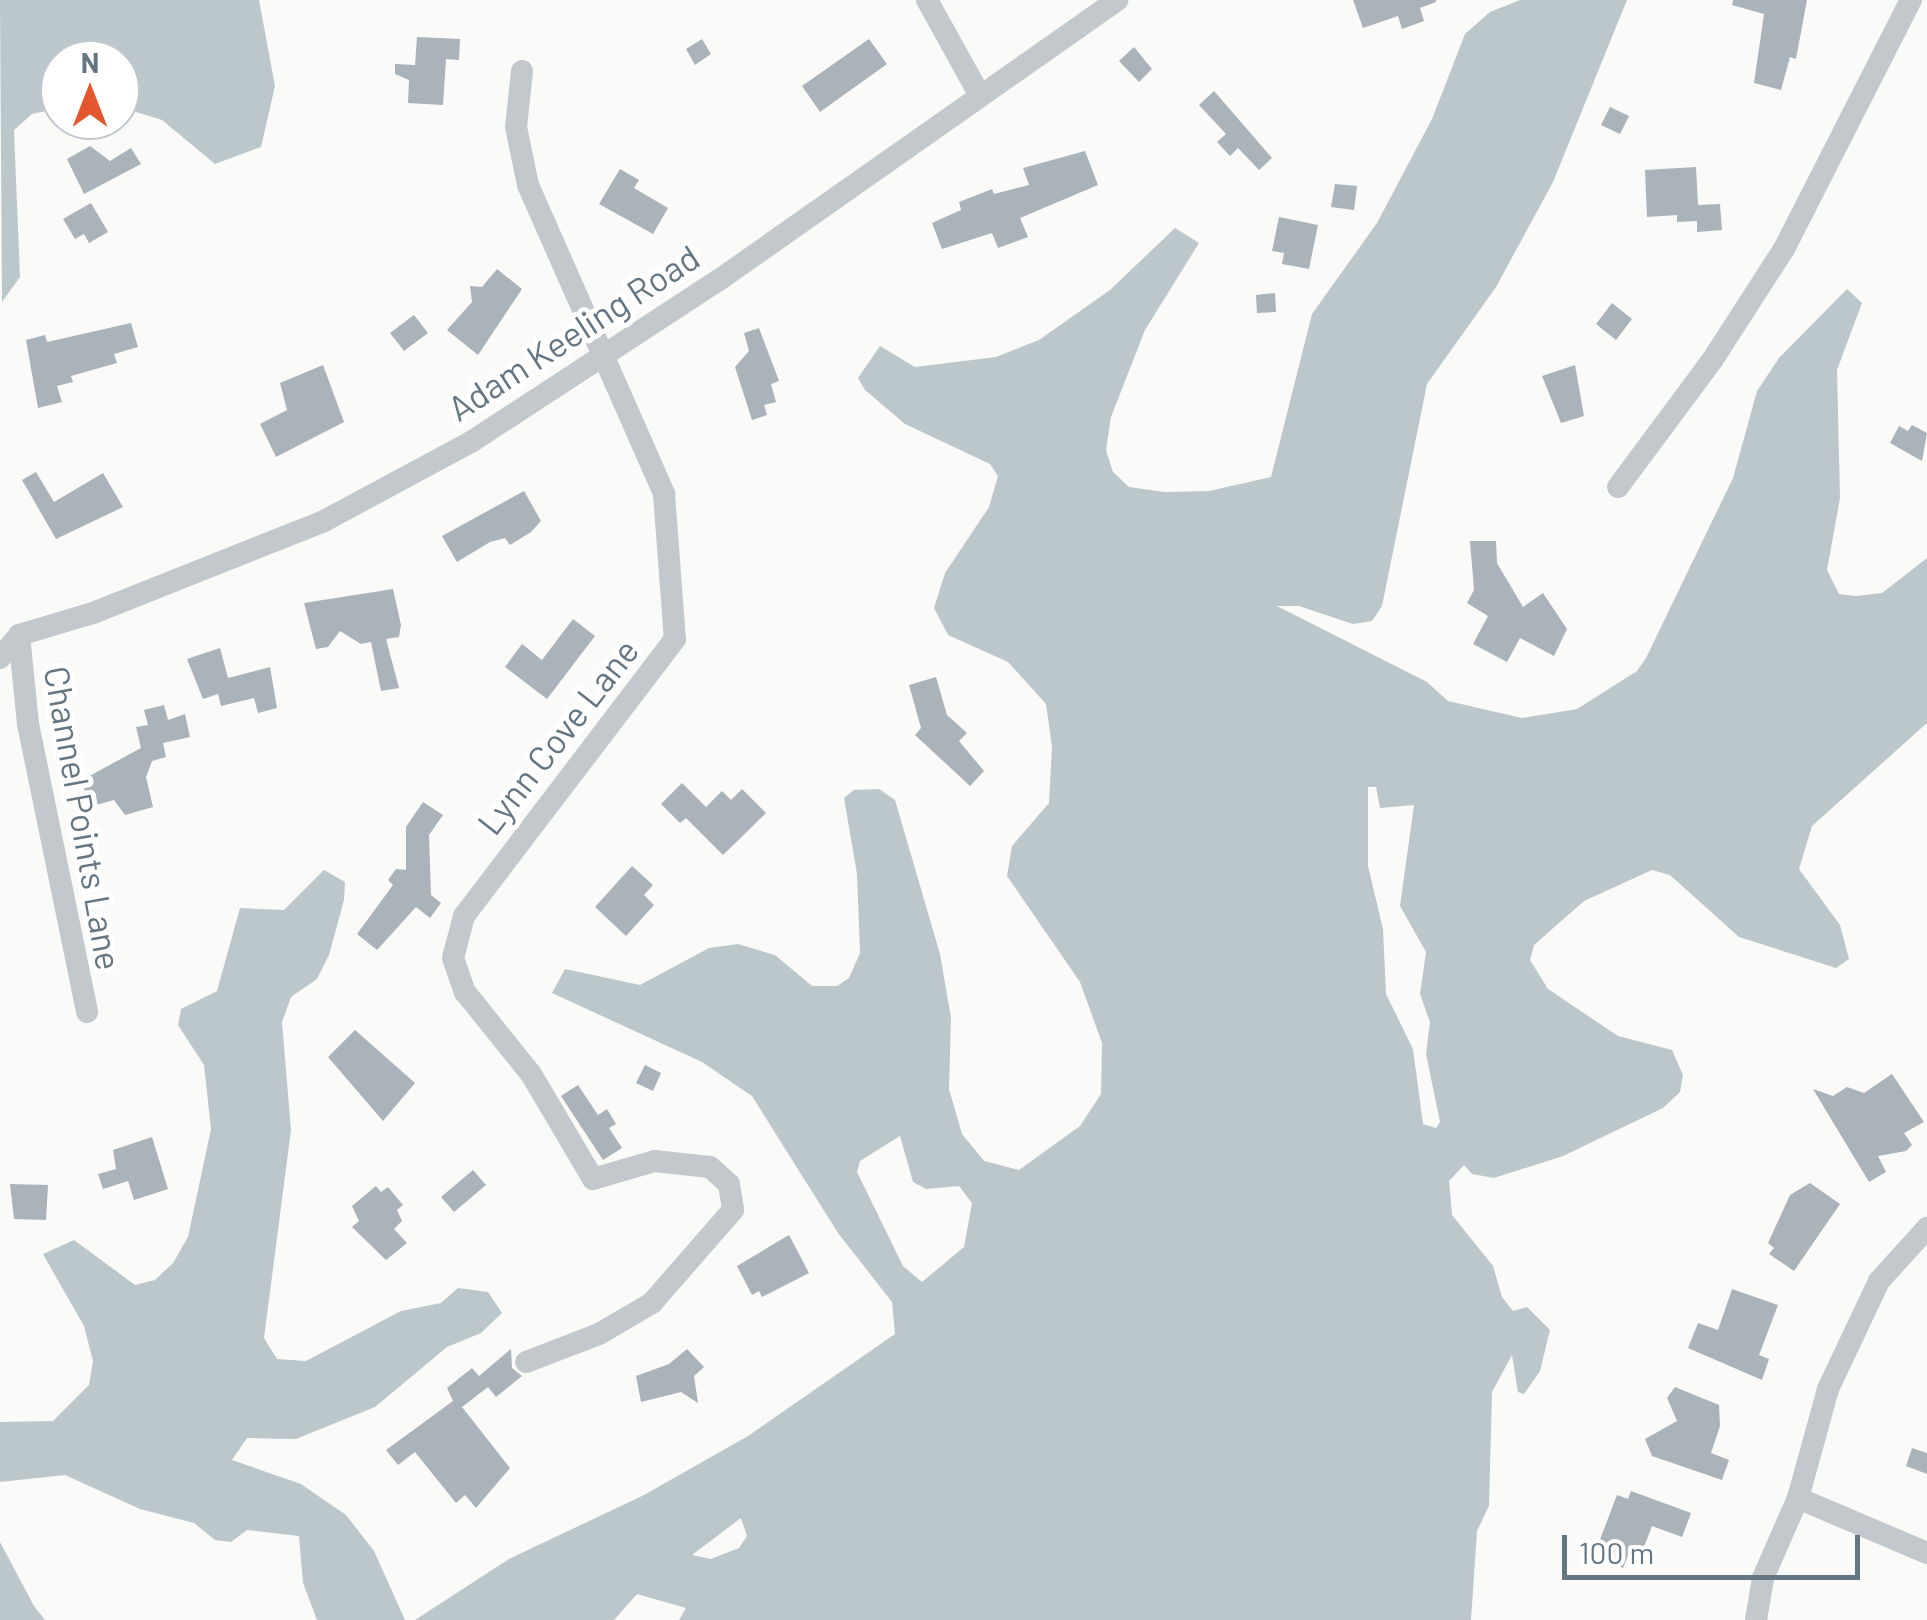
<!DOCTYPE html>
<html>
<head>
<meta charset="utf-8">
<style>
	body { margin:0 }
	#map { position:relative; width:1927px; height:1620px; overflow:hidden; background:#fafaf8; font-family:Barlow,sans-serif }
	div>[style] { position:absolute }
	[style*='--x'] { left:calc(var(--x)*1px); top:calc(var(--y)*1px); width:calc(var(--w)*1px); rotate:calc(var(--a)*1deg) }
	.water>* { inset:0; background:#bbc7cb }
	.building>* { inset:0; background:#aab3b9 }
	.street>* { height:22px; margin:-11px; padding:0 11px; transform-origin:11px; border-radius:11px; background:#c3c8cc }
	span { translate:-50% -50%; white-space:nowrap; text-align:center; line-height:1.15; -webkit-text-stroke:10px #fff; paint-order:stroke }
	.street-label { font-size:35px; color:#657683 }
	.north { position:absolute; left:40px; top:40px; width:100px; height:100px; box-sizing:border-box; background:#fff; border:2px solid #c1c8cd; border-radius:50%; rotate:0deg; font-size:28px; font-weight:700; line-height:40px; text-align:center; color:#657683 }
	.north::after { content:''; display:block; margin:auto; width:35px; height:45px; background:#e4572e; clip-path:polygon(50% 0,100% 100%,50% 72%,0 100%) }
	.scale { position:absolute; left:1562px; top:1535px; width:298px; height:45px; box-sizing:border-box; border:5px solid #657683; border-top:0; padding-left:12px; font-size:30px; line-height:35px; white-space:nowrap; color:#657683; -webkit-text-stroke:8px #fff; paint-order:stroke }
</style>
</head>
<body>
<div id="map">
	<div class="water">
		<div style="clip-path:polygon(0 0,259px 0,275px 86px,261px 147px,215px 164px,162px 120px,120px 107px,120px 60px,60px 60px,60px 108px,32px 114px,14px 130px,20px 277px,2px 302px)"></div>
		<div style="clip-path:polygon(evenodd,1520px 0,1627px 0,1553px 182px,1496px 287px,1427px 384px,1382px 606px,1372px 621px,1353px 624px,1299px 606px,1277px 606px,1427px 682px,1448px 701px,1522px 718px,1577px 709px,1637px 671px,1646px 658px,1733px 478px,1757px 391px,1779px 358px,1847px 289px,1862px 303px,1837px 370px,1840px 498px,1827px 570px,1839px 594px,1856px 596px,1882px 593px,1927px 558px,1927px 723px,1812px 826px,1799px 869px,1840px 925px,1849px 959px,1836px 968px,1739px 937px,1670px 875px,1652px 870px,1584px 901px,1534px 945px,1530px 960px,1548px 989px,1618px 1036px,1672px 1050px,1683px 1075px,1680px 1092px,1663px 1108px,1563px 1156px,1494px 1178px,1472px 1174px,1464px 1165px,1449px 1181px,1452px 1215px,1493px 1266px,1502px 1297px,1513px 1311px,1527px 1307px,1550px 1330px,1540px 1371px,1524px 1394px,1518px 1392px,1512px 1355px,1492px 1392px,1489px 1506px,1477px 1531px,1471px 1620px,679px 1620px,686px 1608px,637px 1594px,614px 1620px,415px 1620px,509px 1559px,644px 1495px,748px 1436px,895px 1334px,892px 1302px,838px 1233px,752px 1096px,702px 1062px,552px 993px,565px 969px,640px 985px,709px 948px,738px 944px,775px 955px,812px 986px,837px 986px,849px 978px,860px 953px,857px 874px,844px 798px,854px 790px,879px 789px,895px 800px,940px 954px,951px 1018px,949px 1089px,962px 1134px,984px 1161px,1019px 1170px,1080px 1126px,1101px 1094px,1102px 1043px,1080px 982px,1007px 876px,1012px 846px,1049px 803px,1052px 747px,1046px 704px,1008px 662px,948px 635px,934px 608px,945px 573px,989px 507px,998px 476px,990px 464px,905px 424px,865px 390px,858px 378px,880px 346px,915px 367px,996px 357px,1039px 340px,1110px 290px,1175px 228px,1199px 243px,1145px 330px,1111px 417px,1106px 450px,1113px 472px,1129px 487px,1164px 492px,1209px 491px,1271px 477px,1312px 314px,1377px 223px,1432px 119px,1465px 34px,1490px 12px,1520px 0,1368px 787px,1376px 787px,1380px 808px,1414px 805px,1400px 906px,1426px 952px,1420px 994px,1430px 1022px,1426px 1054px,1440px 1122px,1436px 1128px,1423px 1124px,1413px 1049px,1386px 994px,1383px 929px,1368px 866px,1368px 787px,1520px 0,900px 1136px,913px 1182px,926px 1189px,959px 1186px,972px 1203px,964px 1247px,922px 1282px,903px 1266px,857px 1172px,860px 1161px,900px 1136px,1520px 0,741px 1518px,747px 1536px,739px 1548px,711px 1559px,692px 1555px,741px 1518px)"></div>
		<div style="clip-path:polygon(324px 870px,345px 882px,344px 900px,329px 955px,317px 979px,291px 997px,282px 1022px,291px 1130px,264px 1338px,277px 1359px,306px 1361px,401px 1311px,441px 1303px,458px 1288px,488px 1292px,502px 1313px,481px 1333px,447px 1347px,375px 1407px,296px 1439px,247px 1438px,232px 1460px,301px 1484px,346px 1515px,374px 1551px,405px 1620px,317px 1620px,303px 1583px,299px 1536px,247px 1530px,231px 1542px,215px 1540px,194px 1523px,140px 1509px,65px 1475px,0 1482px,0 1422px,53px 1421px,89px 1385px,93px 1361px,84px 1326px,43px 1254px,74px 1240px,135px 1285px,155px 1280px,173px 1263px,188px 1237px,211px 1129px,204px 1065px,178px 1025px,181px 1009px,217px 991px,240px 908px,284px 910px)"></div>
		<div style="clip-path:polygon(0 1542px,34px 1606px,45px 1620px,0 1620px)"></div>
	</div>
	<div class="building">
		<div style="clip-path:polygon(1353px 0,1436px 0,1436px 2px,1420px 8px,1424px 21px,1402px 29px,1398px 16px,1363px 28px)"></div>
		<div style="clip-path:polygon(1733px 0,1807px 0,1796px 59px,1790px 57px,1781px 90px,1754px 83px,1764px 14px,1732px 5px)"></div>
		<div style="clip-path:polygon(417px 37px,460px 39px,459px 60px,446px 59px,443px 105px,408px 103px,409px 80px,395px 74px,395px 64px,415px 65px)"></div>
		<div style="clip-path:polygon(702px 39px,711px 54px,695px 65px,686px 49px)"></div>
		<div style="clip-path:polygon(869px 39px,887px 64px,820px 112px,802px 86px)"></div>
		<div style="clip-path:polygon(1134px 47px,1152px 69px,1139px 82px,1119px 61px)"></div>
		<div style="clip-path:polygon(1214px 91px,1272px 158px,1259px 170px,1238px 148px,1230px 156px,1217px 142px,1226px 134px,1199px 105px)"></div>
		<div style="clip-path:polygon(1610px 107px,1629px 116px,1620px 134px,1601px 125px)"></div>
		<div style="clip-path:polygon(90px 146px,110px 161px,131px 148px,141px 164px,84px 194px,67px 159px)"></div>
		<div style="clip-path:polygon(1085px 151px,1098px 185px,1020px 218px,1028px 237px,998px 248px,992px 233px,942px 249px,932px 223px,961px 210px,959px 202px,992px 189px,994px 194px,1029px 185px,1023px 168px)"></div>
		<div style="clip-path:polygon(1696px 167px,1698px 205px,1720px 204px,1722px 230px,1697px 232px,1697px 221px,1677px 222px,1677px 215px,1647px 217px,1645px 170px)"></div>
		<div style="clip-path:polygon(620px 169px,639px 180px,634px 188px,668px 208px,653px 234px,599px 204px)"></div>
		<div style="clip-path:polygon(1335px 184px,1357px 186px,1354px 210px,1331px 207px)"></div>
		<div style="clip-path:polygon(91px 203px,108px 232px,89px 243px,84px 234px,75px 239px,63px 219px)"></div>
		<div style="clip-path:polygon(1279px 217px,1318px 225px,1309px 269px,1282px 264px,1284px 253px,1272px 251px)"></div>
		<div style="clip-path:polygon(497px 269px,522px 289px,478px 355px,447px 330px,472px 302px,470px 286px,482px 287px)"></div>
		<div style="clip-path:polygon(1275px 293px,1276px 312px,1257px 313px,1256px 295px)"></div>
		<div style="clip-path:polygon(1612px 303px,1632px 319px,1616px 340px,1596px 324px)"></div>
		<div style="clip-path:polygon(414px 315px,428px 333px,404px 351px,390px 333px)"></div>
		<div style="clip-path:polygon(131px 323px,138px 347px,114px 354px,117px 363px,71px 376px,73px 382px,57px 386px,62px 402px,38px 408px,26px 340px,45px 335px,47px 342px)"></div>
		<div style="clip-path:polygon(759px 328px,779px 381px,771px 384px,776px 402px,764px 405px,767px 415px,752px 420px,735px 367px,749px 351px,744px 333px)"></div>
		<div style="clip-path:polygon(323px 365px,344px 422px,276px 457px,260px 424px,287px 410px,280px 383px)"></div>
		<div style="clip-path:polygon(1575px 365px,1584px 416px,1561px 423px,1542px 376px)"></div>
		<div style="clip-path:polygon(1912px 425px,1927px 433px,1922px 461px,1890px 443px,1899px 426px,1908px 431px)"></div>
		<div style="clip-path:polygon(36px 472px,54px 502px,103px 473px,123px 507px,56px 539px,22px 480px)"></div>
		<div style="clip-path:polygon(524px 491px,541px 521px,531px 532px,510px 545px,505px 538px,490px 542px,457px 562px,442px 536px)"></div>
		<div style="clip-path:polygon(1470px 541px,1496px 541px,1497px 563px,1523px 607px,1543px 593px,1567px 629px,1554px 656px,1520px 638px,1507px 662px,1473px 644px,1488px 616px,1467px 603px,1474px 590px)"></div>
		<div style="clip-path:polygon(393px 589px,401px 625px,399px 637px,386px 639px,399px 688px,381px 691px,371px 642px,361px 644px,340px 631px,328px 647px,316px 649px,304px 603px)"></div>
		<div style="clip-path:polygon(573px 619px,595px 636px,547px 699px,505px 667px,522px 644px,542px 660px)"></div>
		<div style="clip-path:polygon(220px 648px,228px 678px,270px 667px,277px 708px,258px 713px,254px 698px,221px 706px,218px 694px,203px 699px,187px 659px)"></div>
		<div style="clip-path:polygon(936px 677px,947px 715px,967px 733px,959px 741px,984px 771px,970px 786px,915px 735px,921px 728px,909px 685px)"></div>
		<div style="clip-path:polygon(164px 705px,168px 720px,185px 714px,190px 737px,163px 743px,166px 757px,152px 761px,146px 777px,153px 807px,125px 815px,114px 800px,89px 807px,82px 780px,141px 748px,136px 727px,148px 725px,144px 710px)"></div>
		<div style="clip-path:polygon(682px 783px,706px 807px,722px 791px,731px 800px,742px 789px,766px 813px,723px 855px,686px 818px,680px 823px,661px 804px)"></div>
		<div style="clip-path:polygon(423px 802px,443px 815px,429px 835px,431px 895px,441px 903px,430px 918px,416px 907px,377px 950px,357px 934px,393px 885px,388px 880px,396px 869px,406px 870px,406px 827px)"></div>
		<div style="clip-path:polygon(632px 866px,653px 885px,644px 895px,654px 905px,626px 936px,595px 907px)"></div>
		<div style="clip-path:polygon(355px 1030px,415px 1083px,383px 1121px,328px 1057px)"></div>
		<div style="clip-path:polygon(645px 1065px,661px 1073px,653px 1091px,636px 1083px)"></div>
		<div style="clip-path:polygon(1892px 1074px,1924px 1122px,1904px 1133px,1912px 1145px,1906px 1151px,1878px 1156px,1886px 1172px,1869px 1182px,1813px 1089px,1833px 1096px,1847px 1087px,1864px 1093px)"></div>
		<div style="clip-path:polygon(578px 1085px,598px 1115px,607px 1109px,616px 1124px,609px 1128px,622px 1148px,603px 1160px,561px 1096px)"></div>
		<div style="clip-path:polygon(152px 1137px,168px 1189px,134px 1200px,128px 1181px,103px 1189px,98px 1174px,116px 1169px,113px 1150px)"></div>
		<div style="clip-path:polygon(473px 1170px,486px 1185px,454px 1212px,441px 1197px)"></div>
		<div style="clip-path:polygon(1810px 1183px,1840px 1204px,1794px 1271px,1769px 1254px,1774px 1248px,1768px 1243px,1790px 1195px)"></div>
		<div style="clip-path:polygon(10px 1184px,48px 1185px,46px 1220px,14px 1219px)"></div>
		<div style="clip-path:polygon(376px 1186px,381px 1192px,388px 1187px,403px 1205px,397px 1210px,402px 1221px,394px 1229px,407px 1243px,386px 1260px,352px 1227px,359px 1221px,352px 1206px)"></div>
		<div style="clip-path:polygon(789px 1235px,809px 1273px,762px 1297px,759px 1291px,752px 1295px,737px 1266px)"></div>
		<div style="clip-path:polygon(1732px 1289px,1778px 1305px,1759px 1355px,1769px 1359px,1762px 1380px,1688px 1348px,1698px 1323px,1718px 1330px)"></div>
		<div style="clip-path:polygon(511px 1349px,512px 1368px,522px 1376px,496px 1397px,488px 1387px,462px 1407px,510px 1468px,476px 1508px,465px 1495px,456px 1503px,415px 1452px,398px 1465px,386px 1450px,453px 1401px,447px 1388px,472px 1368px,479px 1376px)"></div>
		<div style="clip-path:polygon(687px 1349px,704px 1367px,694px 1376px,698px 1403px,681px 1392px,641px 1402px,636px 1376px,669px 1364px)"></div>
		<div style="clip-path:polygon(1675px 1387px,1719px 1405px,1720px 1426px,1711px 1453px,1729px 1460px,1722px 1480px,1652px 1456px,1645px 1439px,1677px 1421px,1667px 1398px)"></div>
		<div style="clip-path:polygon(1912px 1448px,1927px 1453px,1927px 1474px,1906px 1466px)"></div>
		<div style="clip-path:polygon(1631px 1491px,1691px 1513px,1682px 1537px,1652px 1526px,1639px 1560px,1628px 1556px,1623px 1568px,1600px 1559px,1604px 1547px,1599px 1542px,1617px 1495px,1628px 1499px)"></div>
	</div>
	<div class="street">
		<div style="--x:927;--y:0;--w:107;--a:61"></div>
		<div style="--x:522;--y:71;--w:56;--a:96.1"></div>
		<div style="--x:516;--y:127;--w:59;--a:78.3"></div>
		<div style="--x:528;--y:185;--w:338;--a:66.2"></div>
		<div style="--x:664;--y:494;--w:145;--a:85.7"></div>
		<div style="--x:675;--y:639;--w:348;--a:127.3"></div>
		<div style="--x:464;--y:916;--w:43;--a:104.7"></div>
		<div style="--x:453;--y:958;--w:36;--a:71"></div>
		<div style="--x:465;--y:992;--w:105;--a:51.2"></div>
		<div style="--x:531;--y:1074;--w:122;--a:59.4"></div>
		<div style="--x:593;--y:1179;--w:64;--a:-16.4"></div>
		<div style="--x:654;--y:1161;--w:56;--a:6.1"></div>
		<div style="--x:710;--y:1167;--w:25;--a:42"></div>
		<div style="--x:729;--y:1184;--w:26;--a:81"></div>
		<div style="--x:733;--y:1210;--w:123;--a:131.1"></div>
		<div style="--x:652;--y:1303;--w:61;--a:149.7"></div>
		<div style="--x:599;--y:1334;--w:78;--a:159"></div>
		<div style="--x:1618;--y:487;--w:159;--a:-53.4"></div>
		<div style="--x:1713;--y:359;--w:131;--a:-57.2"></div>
		<div style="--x:1784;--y:249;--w:280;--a:-63"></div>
		<div style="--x:19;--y:635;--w:89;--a:84.2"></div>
		<div style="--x:28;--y:724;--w:294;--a:78.4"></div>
		<div style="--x:0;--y:658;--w:30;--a:-50"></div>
		<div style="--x:19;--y:635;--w:77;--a:-16.6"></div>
		<div style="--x:93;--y:613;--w:249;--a:-21.7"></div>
		<div style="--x:324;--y:521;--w:167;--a:-28.3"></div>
		<div style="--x:471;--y:442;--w:296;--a:-33.2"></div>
		<div style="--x:719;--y:280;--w:487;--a:-35.1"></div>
		<div style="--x:1798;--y:1498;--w:140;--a:23.1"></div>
		<div style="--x:1756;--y:1620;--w:43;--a:-80.5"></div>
		<div style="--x:1763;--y:1578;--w:87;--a:-66.4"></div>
		<div style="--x:1798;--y:1498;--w:113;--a:-74.6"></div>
		<div style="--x:1828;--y:1389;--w:119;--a:-64.7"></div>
		<div style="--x:1879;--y:1281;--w:72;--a:-47.8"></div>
	</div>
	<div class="street-label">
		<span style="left:573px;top:332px;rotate:-33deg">Adam Keeling Road</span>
		<span style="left:557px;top:736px;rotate:-52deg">Lynn Cove Lane</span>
		<span style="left:84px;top:818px;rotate:80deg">Channel Points Lane</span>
	</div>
	<div class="north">N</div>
	<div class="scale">100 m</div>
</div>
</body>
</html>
